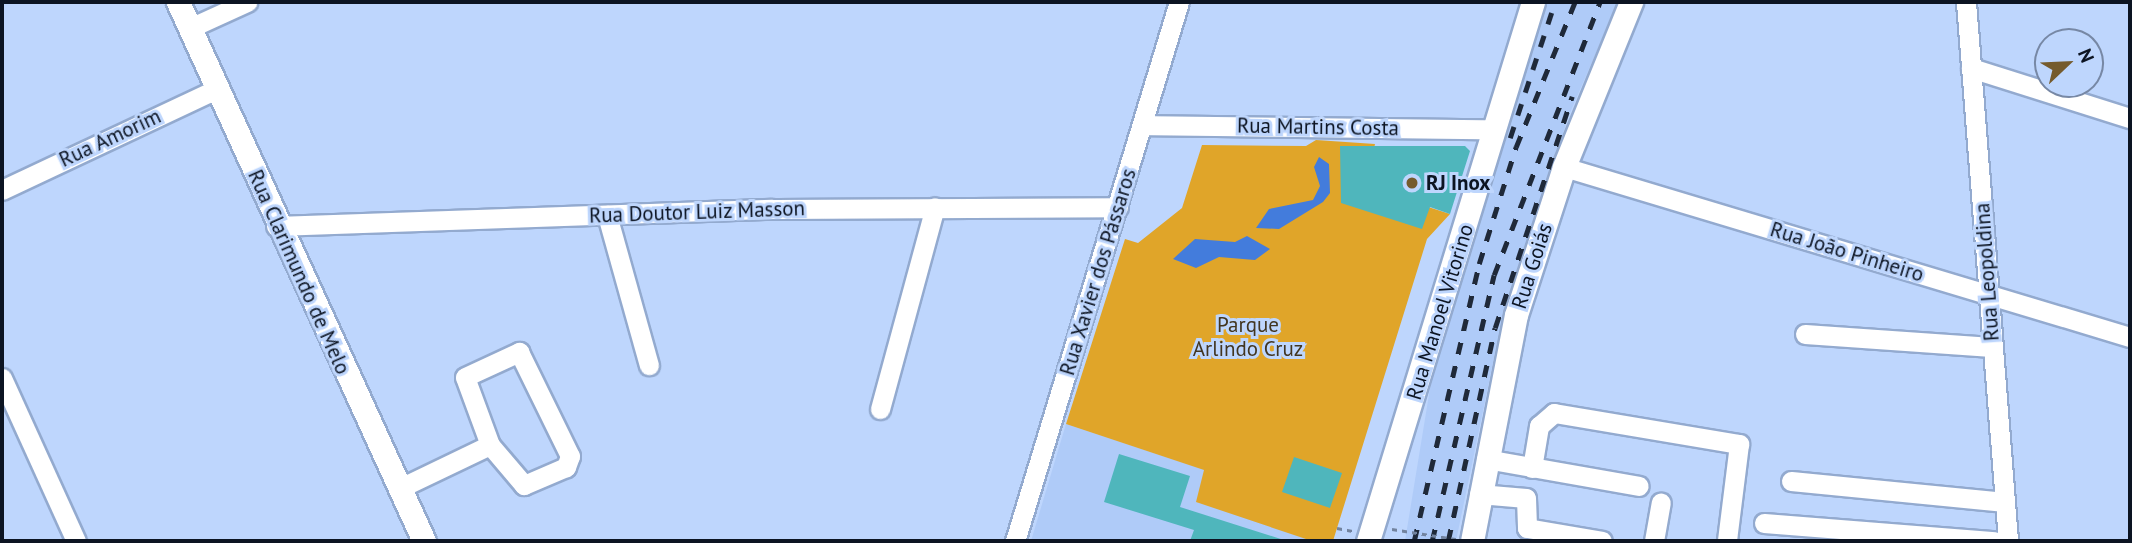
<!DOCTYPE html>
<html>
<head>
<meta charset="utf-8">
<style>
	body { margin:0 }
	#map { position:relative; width:2132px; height:543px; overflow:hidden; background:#bed6fd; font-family:"PT Sans",sans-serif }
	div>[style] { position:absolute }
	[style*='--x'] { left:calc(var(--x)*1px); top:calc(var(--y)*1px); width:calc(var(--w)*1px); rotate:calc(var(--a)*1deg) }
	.built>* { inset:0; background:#afcbf8 }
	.green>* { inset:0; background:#e0a529 }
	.water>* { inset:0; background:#437cdc }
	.building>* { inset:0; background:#4fb6bc }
	.path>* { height:2.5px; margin-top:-1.25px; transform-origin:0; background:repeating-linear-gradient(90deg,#72839f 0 5px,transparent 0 10px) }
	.roads { filter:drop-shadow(2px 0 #93aacf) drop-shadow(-2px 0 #93aacf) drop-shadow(0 2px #93aacf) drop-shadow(0 -2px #93aacf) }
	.minor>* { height:19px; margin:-9.5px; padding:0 9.5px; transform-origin:9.5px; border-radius:9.5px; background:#fff }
	.major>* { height:23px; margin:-11.5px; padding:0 11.5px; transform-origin:11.5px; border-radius:11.5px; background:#fff }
	.rail>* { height:4.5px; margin-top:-2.25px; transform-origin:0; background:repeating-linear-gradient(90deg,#1f2939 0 12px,transparent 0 24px) }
	.path-bridge>* { height:2.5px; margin-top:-1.25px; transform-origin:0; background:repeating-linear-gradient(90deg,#72839f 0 5px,transparent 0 10px) }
	.dots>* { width:19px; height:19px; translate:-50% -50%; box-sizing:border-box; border:4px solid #bed6fd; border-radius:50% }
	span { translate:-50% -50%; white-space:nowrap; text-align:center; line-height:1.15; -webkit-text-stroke:6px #bed6fd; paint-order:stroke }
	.street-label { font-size:21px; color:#0c1422 }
	.poi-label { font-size:21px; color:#0c1422; font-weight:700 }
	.left { translate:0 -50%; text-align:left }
	.park-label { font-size:21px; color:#423621 }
	.frame { position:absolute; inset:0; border:4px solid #0c1422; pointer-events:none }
	.north { position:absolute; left:2034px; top:28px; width:70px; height:70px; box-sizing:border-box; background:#bed6fd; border:2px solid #7788a5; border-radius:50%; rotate:67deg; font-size:19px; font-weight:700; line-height:28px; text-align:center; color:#0c1422 }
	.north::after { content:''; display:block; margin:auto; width:24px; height:32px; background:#755b2d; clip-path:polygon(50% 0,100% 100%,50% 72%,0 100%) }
</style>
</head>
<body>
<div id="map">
	<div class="built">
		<div style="clip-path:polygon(1547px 2px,1618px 2px,1569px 115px,1504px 310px,1456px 541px,1405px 541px,1434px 364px)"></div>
		<div style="clip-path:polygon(1066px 424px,1205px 470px,1262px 521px,1312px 541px,1031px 541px)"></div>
	</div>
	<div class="green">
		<div style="clip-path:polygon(1316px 140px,1375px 144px,1366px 187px,1450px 214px,1427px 239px,1333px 541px,1312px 541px,1196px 502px,1204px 470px,1066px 424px,1125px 239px,1138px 243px,1182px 208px,1202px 145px,1306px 146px)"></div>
	</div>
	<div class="water">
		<div style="clip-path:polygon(1319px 157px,1329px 164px,1330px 193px,1323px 202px,1279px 229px,1256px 228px,1269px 209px,1313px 200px,1320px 186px,1314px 167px)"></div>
		<div style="clip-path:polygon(1247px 236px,1270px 249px,1255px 260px,1219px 257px,1196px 268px,1173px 259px,1195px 239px,1235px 242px)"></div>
	</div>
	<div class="building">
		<div style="clip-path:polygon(1340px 146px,1465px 146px,1470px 151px,1450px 214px,1430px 207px,1422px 229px,1341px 203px)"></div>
		<div style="clip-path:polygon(1119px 454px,1190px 476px,1180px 507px,1287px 541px,1190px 541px,1194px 530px,1104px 502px)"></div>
		<div style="clip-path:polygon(1294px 457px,1342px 473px,1330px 508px,1282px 492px)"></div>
	</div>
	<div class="path">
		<div style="--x:1337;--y:528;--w:16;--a:11"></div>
	</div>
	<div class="roads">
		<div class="minor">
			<div style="--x:1966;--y:2;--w:541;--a:85.54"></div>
			<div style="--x:190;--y:28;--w:63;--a:-24.5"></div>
			<div style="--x:1971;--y:68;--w:167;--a:17.5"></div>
			<div style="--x:1142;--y:125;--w:351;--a:0.7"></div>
			<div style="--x:1564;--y:167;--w:591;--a:16.72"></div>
			<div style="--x:2;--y:190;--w:240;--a:-25.2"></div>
			<div style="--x:607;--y:215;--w:156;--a:74.4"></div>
			<div style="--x:276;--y:226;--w:496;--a:-2"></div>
			<div style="--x:772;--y:209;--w:346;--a:-0.3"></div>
			<div style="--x:1805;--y:334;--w:187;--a:4"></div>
			<div style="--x:519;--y:352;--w:116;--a:63.9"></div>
			<div style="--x:570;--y:456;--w:12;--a:110"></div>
			<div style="--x:566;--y:467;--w:46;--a:156.8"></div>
			<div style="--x:524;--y:485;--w:52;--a:-130.4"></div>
			<div style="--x:490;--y:445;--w:72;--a:-110.2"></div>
			<div style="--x:465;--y:377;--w:60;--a:-24.8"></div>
			<div style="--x:2;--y:378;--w:179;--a:65.6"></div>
			<div style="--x:880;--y:409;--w:209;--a:-74.8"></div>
			<div style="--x:1486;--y:459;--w:155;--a:10"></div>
			<div style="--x:1532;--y:468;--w:43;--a:-80.5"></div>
			<div style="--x:1539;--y:426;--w:20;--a:-41"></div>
			<div style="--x:1554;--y:413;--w:188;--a:9.5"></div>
			<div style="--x:1739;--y:444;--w:98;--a:97.1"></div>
			<div style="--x:1791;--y:481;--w:215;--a:5.6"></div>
			<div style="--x:398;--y:489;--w:102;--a:-25.6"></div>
			<div style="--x:1479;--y:494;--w:47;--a:4.9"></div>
			<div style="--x:1526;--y:498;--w:30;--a:88"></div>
			<div style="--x:1527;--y:528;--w:76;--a:9.8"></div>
			<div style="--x:1764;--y:523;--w:231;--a:4.5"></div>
			<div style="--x:1015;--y:541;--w:563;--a:-73.08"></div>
			<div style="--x:1654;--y:541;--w:39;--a:-80"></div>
		</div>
		<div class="major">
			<div style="--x:178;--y:2;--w:592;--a:65.47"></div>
			<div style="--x:1368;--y:541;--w:564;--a:-72.98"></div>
			<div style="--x:1472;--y:541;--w:230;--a:-79"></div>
			<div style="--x:1516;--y:315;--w:156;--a:-72"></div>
			<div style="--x:1564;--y:167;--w:178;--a:-67.9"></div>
		</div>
	</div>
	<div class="rail">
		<div style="--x:1510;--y:138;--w:143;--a:-71.7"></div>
		<div style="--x:1414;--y:541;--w:285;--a:-76.8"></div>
		<div style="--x:1479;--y:264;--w:123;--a:-72.5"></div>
		<div style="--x:1516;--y:147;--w:157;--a:-67.9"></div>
		<div style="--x:1432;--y:541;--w:273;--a:-76.9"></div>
		<div style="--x:1494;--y:275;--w:293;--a:-68.8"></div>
		<div style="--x:1448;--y:541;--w:218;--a:-77.6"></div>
		<div style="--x:1495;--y:328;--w:244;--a:-71.6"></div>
	</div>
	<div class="path-bridge">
		<div style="--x:1392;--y:529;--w:77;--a:9"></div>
	</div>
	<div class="dots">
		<div style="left:1412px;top:183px;background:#755b2d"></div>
	</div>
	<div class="street-label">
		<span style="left:1318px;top:127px;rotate:1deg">Rua Martins Costa</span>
		<span style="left:110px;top:138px;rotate:-25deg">Rua Amorim</span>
		<span style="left:697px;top:212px;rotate:-2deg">Rua Doutor Luiz Masson</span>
		<span style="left:1847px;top:252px;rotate:17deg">Rua João Pinheiro</span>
		<span style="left:1532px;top:266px;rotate:-72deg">Rua Goiás</span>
		<span style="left:299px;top:272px;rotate:66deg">Rua Clarimundo de Melo</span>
		<span style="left:1098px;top:272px;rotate:-73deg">Rua Xavier dos Pássaros</span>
		<span style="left:1987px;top:272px;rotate:-94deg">Rua Leopoldina</span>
		<span style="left:1440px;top:312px;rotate:-73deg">Rua Manoel Vitorino</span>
	</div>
	<div class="poi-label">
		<span class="left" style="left:1426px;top:183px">RJ Inox</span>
	</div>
	<div class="park-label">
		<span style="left:1248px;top:337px">Parque<br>Arlindo Cruz</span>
	</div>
	<div class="frame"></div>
	<div class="north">N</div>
</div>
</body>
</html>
